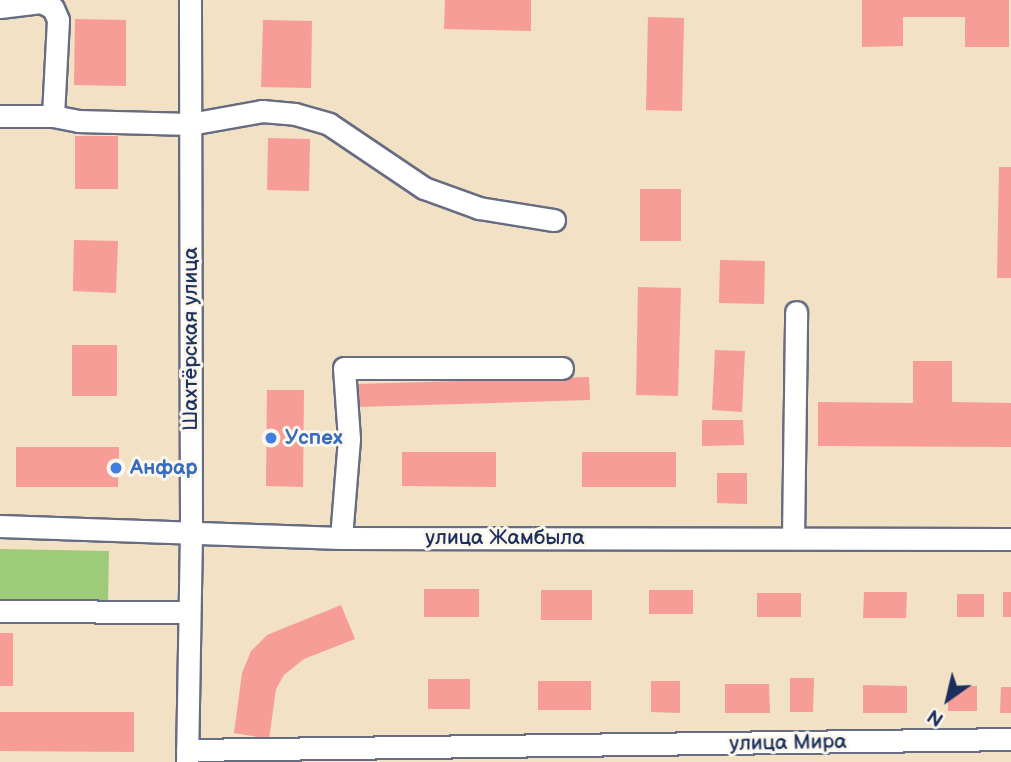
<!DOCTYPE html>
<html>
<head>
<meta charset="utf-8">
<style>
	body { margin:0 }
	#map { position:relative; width:1011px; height:762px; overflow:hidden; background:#f2e1c5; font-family:"Balsamiq Sans",sans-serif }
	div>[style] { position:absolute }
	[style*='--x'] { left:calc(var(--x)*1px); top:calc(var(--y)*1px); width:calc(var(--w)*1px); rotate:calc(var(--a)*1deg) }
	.green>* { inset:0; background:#9dcb79 }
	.building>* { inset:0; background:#f59d96 }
	.roads { filter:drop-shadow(2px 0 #666d82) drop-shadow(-2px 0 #666d82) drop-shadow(0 2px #666d82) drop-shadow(0 -2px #666d82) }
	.minor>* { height:21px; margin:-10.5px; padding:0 10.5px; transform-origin:10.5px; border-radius:10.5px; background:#fff }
	.dots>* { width:19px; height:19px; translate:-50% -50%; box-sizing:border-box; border:4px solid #fbf7ec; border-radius:50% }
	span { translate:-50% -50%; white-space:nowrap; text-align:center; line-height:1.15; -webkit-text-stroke:6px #fbf7ec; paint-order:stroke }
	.street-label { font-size:21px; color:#1b2f5e }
	.shop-label { font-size:21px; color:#366cbe; font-weight:700 }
	.left { translate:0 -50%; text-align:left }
	.north { position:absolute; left:913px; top:664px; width:70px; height:70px; -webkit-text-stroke:5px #fbf7ec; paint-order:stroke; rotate:214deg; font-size:19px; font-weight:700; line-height:28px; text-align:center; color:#1b2f5e }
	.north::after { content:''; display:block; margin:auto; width:24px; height:32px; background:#1b2f5e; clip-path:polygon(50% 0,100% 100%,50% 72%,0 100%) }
</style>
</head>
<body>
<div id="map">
	<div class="green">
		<div style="clip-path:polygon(0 549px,109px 551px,108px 602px,0 600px)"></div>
	</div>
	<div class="building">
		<div style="clip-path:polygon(445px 0,531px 0,531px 31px,444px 29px)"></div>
		<div style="clip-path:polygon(862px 0,1009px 0,1009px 47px,965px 47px,965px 17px,903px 17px,903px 46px,862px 47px)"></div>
		<div style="clip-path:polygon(648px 17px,684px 18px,682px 111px,646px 110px)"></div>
		<div style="clip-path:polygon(75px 19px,126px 20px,126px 86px,74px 85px)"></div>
		<div style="clip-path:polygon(263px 20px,312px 21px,311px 88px,261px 87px)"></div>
		<div style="clip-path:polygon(75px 136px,118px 136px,118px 189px,75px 189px)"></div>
		<div style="clip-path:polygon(268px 138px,310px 139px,309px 191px,267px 190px)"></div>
		<div style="clip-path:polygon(999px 167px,1011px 167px,1011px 278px,997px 278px)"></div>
		<div style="clip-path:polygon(640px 189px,681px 189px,681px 241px,640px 241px)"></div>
		<div style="clip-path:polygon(74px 240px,118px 241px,116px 293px,73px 291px)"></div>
		<div style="clip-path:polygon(720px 260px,765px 261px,764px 304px,719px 303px)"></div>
		<div style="clip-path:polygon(638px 287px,681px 288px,678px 396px,636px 395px)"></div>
		<div style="clip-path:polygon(72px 345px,117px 345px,117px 396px,72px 396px)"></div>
		<div style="clip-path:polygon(715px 350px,745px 351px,742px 412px,712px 410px)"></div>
		<div style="clip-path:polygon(913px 361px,952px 361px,952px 402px,1011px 403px,1011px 447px,818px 446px,818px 402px,913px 403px)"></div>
		<div style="clip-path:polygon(589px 377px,590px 400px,357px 407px,357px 384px)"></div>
		<div style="clip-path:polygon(267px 390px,304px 390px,303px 487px,266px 486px)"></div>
		<div style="clip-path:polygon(702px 420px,743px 420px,744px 445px,702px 446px)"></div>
		<div style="clip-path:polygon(16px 447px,119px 447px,118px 487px,16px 487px)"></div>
		<div style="clip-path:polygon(402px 452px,496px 452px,496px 487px,402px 486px)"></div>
		<div style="clip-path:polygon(582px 452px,676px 452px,676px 487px,582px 487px)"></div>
		<div style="clip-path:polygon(717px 473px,747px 473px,747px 504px,717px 503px)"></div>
		<div style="clip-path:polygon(424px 589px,479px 589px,479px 617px,424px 617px)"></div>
		<div style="clip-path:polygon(541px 590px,592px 590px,592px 620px,541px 620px)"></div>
		<div style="clip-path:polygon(649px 590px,693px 590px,693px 614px,649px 614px)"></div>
		<div style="clip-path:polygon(864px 592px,907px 592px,906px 618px,863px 618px)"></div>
		<div style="clip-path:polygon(1003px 592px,1011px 592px,1011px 617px,1003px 617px)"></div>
		<div style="clip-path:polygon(757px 593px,801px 593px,801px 617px,757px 617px)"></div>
		<div style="clip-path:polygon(957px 594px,984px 594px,984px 617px,957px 617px)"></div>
		<div style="clip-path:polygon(341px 605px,355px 639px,304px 659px,284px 675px,276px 689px,269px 739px,234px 733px,242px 673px,251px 651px,267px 635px)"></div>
		<div style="clip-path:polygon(0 633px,13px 633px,13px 686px,0 686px)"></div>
		<div style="clip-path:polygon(790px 678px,814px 678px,813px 712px,790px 712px)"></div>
		<div style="clip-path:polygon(428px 679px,470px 679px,470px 709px,428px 709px)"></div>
		<div style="clip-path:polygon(538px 681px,591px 681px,591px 710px,538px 710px)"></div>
		<div style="clip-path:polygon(651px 681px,680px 681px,680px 713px,651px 712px)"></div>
		<div style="clip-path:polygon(725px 684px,769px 684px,770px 713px,725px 713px)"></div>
		<div style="clip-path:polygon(863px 685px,907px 686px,907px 713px,863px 713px)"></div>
		<div style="clip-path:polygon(948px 686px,977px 686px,977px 711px,948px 711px)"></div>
		<div style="clip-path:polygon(1001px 687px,1011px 687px,1011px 713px,1000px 713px)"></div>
		<div style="clip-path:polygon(0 712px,134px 712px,134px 752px,0 751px)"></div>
		<div style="clip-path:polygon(230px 756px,260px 757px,260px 762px,230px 762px)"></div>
	</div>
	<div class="roads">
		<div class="minor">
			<div style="--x:0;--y:7;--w:41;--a:-7"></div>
			<div style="--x:41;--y:2;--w:13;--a:27"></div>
			<div style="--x:53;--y:8;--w:13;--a:67"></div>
			<div style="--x:58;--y:20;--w:96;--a:93"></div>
			<div style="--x:53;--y:116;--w:25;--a:11"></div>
			<div style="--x:78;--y:121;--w:112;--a:1.5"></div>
			<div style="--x:190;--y:124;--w:73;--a:-10.2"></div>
			<div style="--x:262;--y:111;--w:33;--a:5"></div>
			<div style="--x:295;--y:114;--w:35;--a:16"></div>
			<div style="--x:329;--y:124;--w:115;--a:34"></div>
			<div style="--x:424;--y:188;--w:59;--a:20"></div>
			<div style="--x:479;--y:208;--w:76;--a:9.1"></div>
			<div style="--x:0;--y:116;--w:53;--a:0"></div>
			<div style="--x:0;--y:526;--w:341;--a:2"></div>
			<div style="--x:341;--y:538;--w:670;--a:0.09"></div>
			<div style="--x:341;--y:538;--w:99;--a:-85.4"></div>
			<div style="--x:349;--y:439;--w:71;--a:-94"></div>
			<div style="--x:344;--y:368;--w:218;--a:0"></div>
			<div style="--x:793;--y:538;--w:226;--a:-89.2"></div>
			<div style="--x:0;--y:611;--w:187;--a:0.3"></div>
			<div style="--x:187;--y:750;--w:824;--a:-0.76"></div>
			<div style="--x:187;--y:762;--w:232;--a:-89"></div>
			<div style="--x:191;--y:530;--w:530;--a:-90.11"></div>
		</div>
	</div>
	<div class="dots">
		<div style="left:271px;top:438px;background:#3f7fe0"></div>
		<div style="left:116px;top:468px;background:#3f7fe0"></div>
	</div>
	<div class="street-label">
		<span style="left:191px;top:339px;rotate:-90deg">Шахтёрская улица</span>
		<span style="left:505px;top:538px">улица Жамбыла</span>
		<span style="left:788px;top:743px;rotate:-1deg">улица Мира</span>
	</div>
	<div class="shop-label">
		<span class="left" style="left:285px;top:438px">Успех</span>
		<span class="left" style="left:130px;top:468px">Анфар</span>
	</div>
	<div class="north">N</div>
</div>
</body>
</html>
